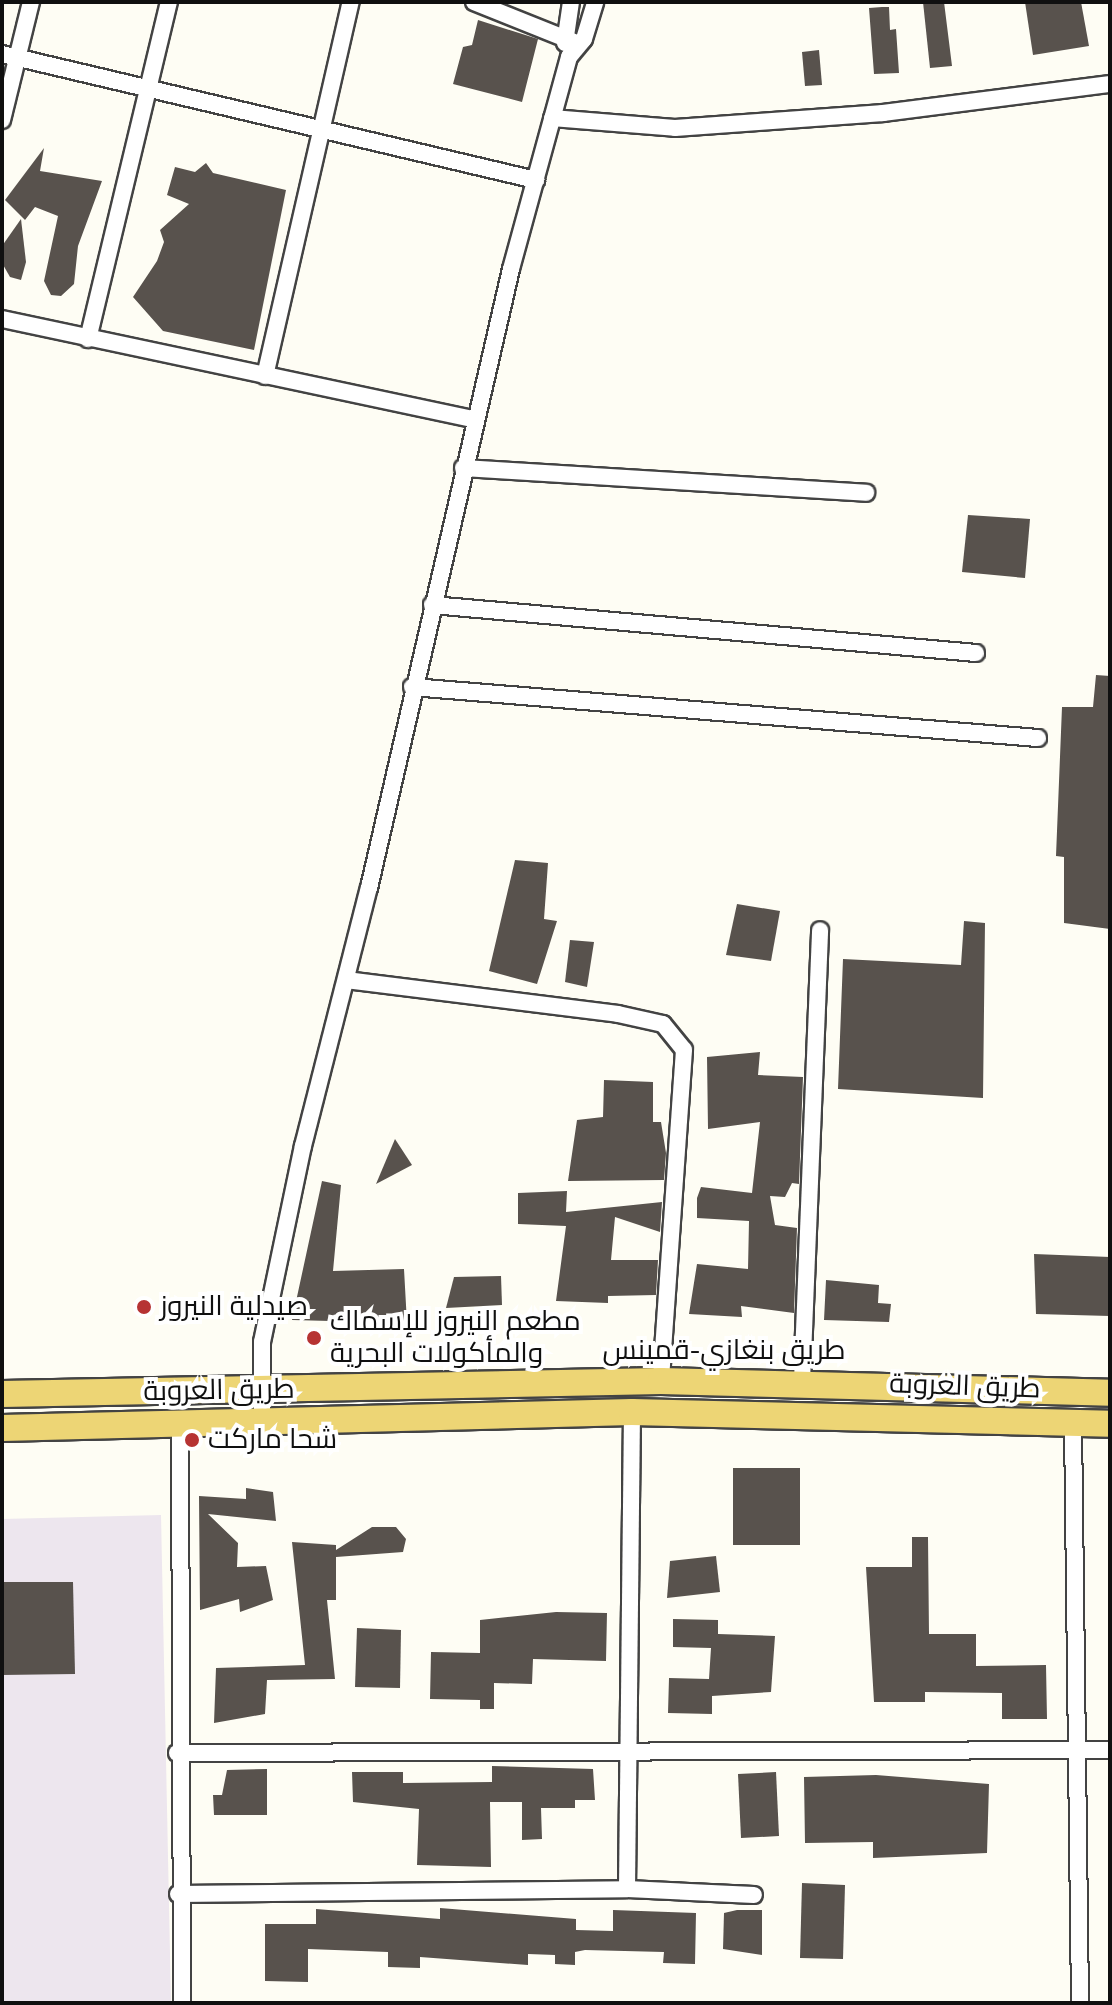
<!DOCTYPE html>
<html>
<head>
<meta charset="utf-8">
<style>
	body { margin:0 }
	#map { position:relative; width:1112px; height:2005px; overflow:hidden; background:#fefdf4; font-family:Spectral,Cairo,serif }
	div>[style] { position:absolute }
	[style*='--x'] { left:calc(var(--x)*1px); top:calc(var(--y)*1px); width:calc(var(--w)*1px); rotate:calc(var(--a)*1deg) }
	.industrial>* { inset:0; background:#ede6ee }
	.building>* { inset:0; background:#58524d }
	.roads { filter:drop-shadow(2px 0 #434343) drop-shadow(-2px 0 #434343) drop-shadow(0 2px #434343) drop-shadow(0 -2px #434343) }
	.street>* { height:16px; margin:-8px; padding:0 8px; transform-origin:8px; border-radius:8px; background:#fff }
	.primary>* { height:26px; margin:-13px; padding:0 13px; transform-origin:13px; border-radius:13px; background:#edd575 }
	.dots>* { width:22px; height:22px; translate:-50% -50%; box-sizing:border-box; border:4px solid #fff; border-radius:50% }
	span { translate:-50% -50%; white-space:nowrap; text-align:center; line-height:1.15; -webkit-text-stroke:8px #fff; paint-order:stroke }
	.poi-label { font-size:28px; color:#101010 }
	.left { translate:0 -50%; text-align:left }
	.street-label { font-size:28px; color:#101010 }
	.frame { position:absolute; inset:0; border:4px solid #101010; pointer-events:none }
</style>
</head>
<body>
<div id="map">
	<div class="industrial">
		<div style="clip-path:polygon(161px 1515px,171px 2003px,2px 2003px,2px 1519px)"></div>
	</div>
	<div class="building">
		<div style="clip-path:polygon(923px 2px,944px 2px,952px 66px,930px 68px)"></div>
		<div style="clip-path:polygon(1025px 2px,1081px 2px,1089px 46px,1033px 55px)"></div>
		<div style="clip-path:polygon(882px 7px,889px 7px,890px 30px,896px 29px,899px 73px,874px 74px,869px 8px)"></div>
		<div style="clip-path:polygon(478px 20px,538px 39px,522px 102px,453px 84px,463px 47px,472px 45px)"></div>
		<div style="clip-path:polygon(819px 50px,822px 85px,805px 86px,802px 52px)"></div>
		<div style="clip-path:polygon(44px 148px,40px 171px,102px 181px,78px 246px,74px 284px,61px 296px,51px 295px,44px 281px,58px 216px,35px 207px,25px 220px,5px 200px)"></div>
		<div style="clip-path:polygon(206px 163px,213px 173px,286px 190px,254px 350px,163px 331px,133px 297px,157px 261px,164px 242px,160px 230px,189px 204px,167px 195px,175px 167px,195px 172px)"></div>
		<div style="clip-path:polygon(21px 219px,26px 262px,21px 280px,10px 277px,2px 263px,2px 246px)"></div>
		<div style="clip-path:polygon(968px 515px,1030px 519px,1025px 578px,962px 572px)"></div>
		<div style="clip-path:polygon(1096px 675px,1110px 676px,1110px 929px,1064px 923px,1064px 857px,1056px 856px,1062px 707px,1093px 707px)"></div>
		<div style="clip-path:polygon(515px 860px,548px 863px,544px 919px,557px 921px,537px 984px,489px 971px)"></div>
		<div style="clip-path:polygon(737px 904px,780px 911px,771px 961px,726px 955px)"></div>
		<div style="clip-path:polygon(964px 921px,985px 923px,983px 1098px,838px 1089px,843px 959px,961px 965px)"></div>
		<div style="clip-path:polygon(570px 940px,594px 942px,587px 987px,565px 982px)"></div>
		<div style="clip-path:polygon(760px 1052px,758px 1075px,803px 1077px,799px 1184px,792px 1183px,785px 1197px,770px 1196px,775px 1225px,797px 1228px,794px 1313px,741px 1306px,742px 1317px,689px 1314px,697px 1264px,748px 1269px,749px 1221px,697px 1218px,697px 1198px,701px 1187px,752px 1193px,760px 1122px,708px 1129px,707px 1057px)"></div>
		<div style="clip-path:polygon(604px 1080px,653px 1082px,653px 1122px,661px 1122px,666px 1153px,664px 1180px,568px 1181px,577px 1120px,603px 1117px)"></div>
		<div style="clip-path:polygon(395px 1139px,412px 1165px,376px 1184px)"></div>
		<div style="clip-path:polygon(322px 1181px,341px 1185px,333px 1271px,404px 1269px,407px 1323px,292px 1320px)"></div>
		<div style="clip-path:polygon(567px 1191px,566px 1212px,662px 1202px,660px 1232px,615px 1217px,611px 1260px,658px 1260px,656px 1295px,608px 1296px,608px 1303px,556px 1301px,566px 1226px,518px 1224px,518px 1193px)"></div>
		<div style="clip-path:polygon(1034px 1254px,1110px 1257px,1110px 1316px,1036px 1314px)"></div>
		<div style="clip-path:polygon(501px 1276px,502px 1305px,446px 1308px,454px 1277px)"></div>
		<div style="clip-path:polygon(826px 1280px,879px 1285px,878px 1303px,891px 1304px,889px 1322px,824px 1320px)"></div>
		<div style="clip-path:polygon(733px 1468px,800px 1468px,800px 1545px,733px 1545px)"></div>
		<div style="clip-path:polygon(246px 1488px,273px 1492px,276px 1521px,208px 1514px,238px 1543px,237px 1567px,266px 1566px,273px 1600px,240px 1612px,239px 1599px,200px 1610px,199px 1496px,246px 1499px)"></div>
		<div style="clip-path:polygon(372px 1527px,396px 1527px,406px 1539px,403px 1552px,336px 1557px,336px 1600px,327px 1600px,335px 1679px,267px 1680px,265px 1714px,214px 1723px,216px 1668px,305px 1665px,292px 1542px,336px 1545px,336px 1550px)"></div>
		<div style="clip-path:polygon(912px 1537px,928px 1537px,929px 1634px,976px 1634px,976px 1666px,1046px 1665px,1047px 1719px,1002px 1719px,1002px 1693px,925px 1692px,925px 1702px,874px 1702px,866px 1567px,912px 1567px)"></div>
		<div style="clip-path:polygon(716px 1556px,720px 1592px,667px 1598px,670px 1561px)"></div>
		<div style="clip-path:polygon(2px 1582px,73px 1582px,75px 1674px,2px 1675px)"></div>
		<div style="clip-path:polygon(556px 1612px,607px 1613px,606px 1661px,533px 1659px,532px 1684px,494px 1683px,494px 1709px,480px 1709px,480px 1700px,430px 1699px,431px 1652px,480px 1653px,480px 1620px)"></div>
		<div style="clip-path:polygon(673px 1619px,718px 1620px,718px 1634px,775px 1636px,771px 1692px,712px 1696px,712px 1714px,668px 1713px,669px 1678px,709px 1679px,711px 1648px,673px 1647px)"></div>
		<div style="clip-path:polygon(357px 1628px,401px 1630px,400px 1688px,355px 1687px)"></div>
		<div style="clip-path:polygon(492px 1766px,593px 1769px,595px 1800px,575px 1800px,575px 1808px,541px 1808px,542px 1839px,522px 1840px,522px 1802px,490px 1802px,491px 1867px,417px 1865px,419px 1809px,353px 1802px,352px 1772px,403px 1772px,403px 1783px,492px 1782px)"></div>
		<div style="clip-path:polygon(267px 1769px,267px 1815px,214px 1815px,213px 1795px,222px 1795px,227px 1770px)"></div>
		<div style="clip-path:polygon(776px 1772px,779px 1836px,741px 1838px,738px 1774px)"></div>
		<div style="clip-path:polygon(876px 1775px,989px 1784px,987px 1853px,873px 1858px,873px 1842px,805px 1843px,804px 1777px)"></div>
		<div style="clip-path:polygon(802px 1883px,845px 1885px,843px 1959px,800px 1958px)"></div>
		<div style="clip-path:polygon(440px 1908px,576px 1919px,576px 1930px,613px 1931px,613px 1910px,696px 1913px,695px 1964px,663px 1963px,664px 1952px,585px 1950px,575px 1952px,575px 1965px,555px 1964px,555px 1955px,528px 1954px,528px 1965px,420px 1957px,420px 1968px,388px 1967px,388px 1952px,308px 1949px,308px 1982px,265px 1981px,265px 1924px,316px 1924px,316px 1909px,440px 1919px)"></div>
		<div style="clip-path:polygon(737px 1910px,762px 1910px,762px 1955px,723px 1949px,724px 1913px)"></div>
	</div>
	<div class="roads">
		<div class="street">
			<div style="--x:474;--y:2;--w:113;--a:21.8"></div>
			<div style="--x:565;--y:43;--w:41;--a:-81.7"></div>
			<div style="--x:2;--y:54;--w:549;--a:13.28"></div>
			<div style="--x:552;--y:118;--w:123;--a:4.6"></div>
			<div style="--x:675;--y:128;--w:209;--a:-4.1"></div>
			<div style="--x:883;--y:113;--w:229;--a:-7.3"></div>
			<div style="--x:2;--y:120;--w:122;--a:-76.2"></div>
			<div style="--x:2;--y:319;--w:482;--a:12"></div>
			<div style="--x:88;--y:339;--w:347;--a:-76.5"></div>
			<div style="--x:265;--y:376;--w:384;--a:-77.1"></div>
			<div style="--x:463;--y:468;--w:404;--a:3.5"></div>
			<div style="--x:432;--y:605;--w:546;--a:5.04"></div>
			<div style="--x:412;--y:687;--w:628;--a:4.66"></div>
			<div style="--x:346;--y:980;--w:274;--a:7.1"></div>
			<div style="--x:618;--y:1014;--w:46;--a:12.5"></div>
			<div style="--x:663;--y:1024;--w:33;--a:51"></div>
			<div style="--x:684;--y:1050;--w:332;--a:94"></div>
			<div style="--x:802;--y:1381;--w:451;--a:-87.7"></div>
			<div style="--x:262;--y:1422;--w:80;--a:-90"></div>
			<div style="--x:262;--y:1342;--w:200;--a:-78.2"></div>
			<div style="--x:303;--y:1146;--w:266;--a:-75.7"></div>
			<div style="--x:369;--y:888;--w:635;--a:-77.08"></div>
			<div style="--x:511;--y:269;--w:220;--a:-74.7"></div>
			<div style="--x:569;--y:57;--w:23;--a:-50"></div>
			<div style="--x:584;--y:39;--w:39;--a:-73"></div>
			<div style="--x:1073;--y:1422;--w:581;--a:89.31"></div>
			<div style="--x:180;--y:1424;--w:579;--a:89.8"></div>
			<div style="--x:177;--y:1753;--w:933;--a:-0.18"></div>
			<div style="--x:627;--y:1889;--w:127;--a:2.7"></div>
			<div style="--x:178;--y:1894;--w:449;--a:-0.6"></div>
			<div style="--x:627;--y:1889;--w:477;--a:-89.4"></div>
		</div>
		<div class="primary">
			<div style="--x:2;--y:1394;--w:659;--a:-1.13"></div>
			<div style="--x:661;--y:1381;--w:449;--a:1.5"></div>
			<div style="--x:2;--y:1428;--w:630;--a:-1.45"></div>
			<div style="--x:632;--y:1412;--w:478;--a:1.4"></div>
		</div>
	</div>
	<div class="dots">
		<div style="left:144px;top:1307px;background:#b63333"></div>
		<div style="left:314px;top:1338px;background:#b63333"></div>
		<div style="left:192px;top:1440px;background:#b63333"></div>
	</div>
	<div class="poi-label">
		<span class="left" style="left:160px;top:1307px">صيدلية النيروز</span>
		<span class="left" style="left:330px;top:1338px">مطعم النيروز للإسماك<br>والمأكولات البحرية</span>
		<span class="left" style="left:208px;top:1440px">شحا ماركت</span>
	</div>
	<div class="street-label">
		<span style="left:724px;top:1351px">طريق بنغازي-قمينس</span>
		<span style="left:965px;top:1387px;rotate:2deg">طريق العروبة</span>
		<span style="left:219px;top:1391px;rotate:-1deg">طريق العروبة</span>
	</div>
	<div class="frame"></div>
</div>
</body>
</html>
